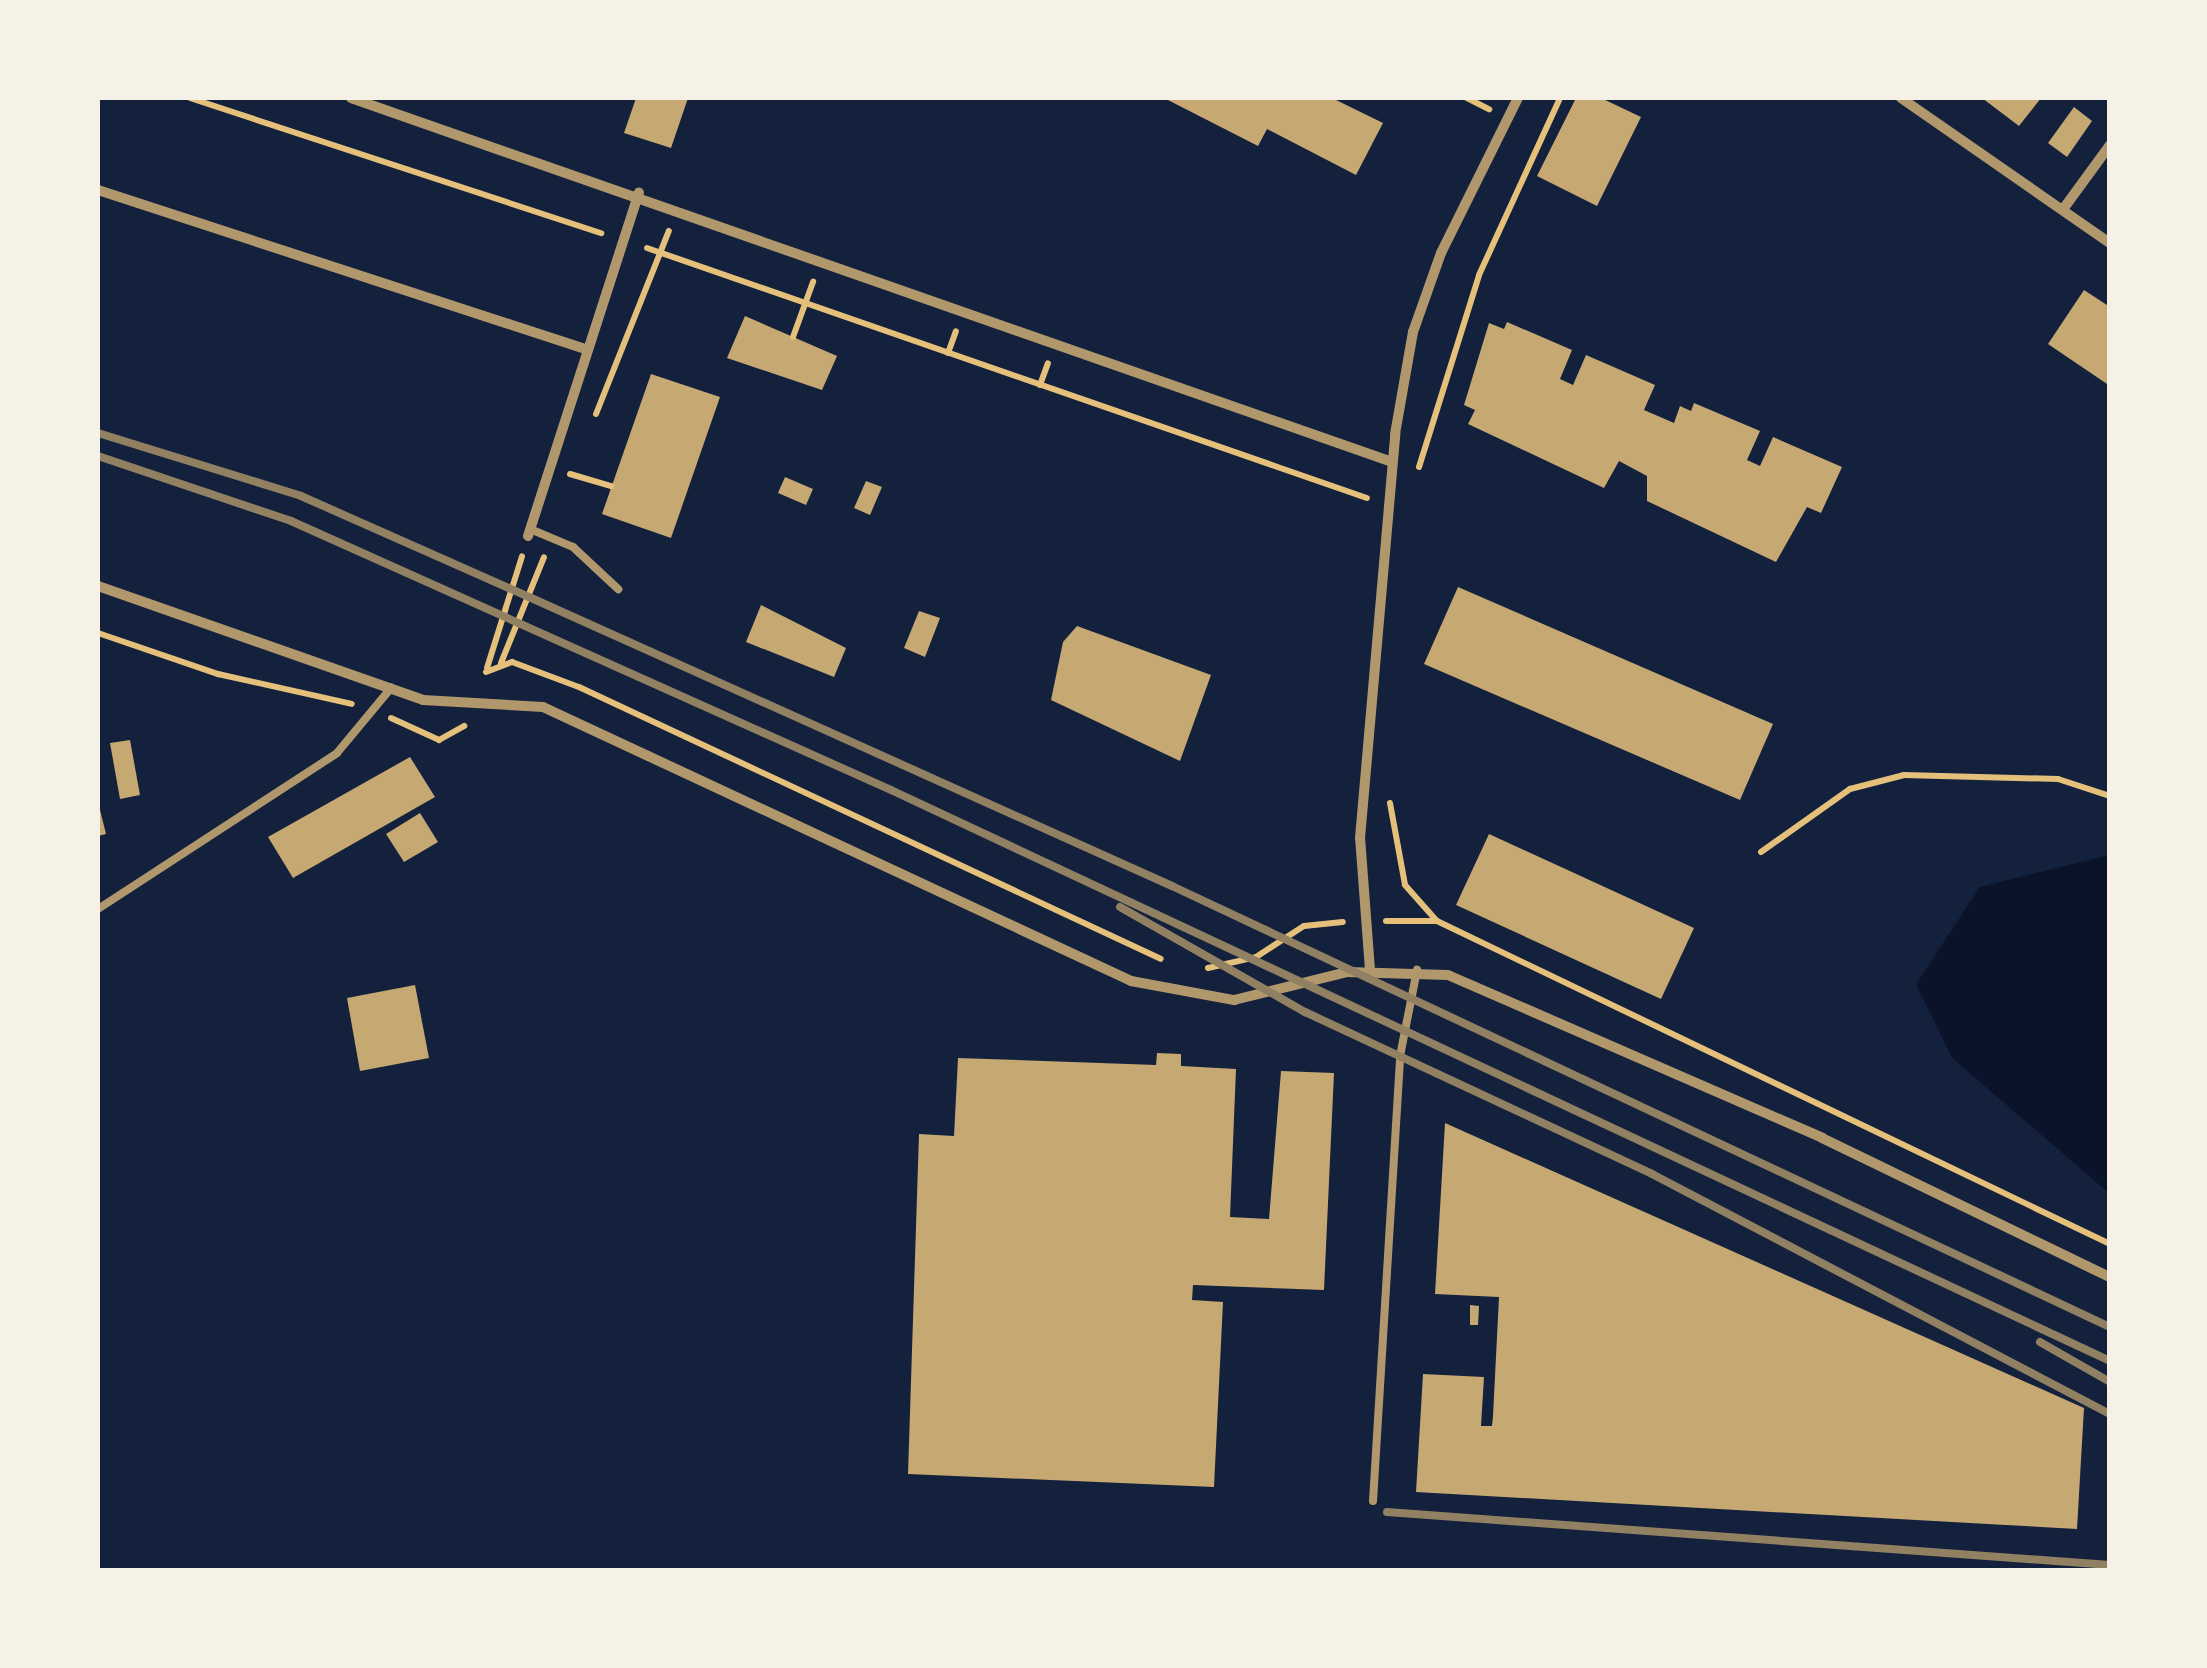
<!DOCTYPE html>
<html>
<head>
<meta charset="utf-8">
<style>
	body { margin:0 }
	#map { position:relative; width:2207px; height:1668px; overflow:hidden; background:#14213d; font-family:"Sofia Sans Condensed",sans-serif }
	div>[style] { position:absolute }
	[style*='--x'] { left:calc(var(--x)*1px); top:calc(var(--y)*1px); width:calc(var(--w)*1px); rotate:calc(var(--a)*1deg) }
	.water>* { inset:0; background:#0b132b }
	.building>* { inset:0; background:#c6a872 }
	.path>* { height:6px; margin:-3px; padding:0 3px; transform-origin:3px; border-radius:3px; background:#e5c07b }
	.service>* { height:8px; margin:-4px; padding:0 4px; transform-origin:4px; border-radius:4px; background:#b1986c }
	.minor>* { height:10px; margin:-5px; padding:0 5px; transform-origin:5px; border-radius:5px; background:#b1986c }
	.rail>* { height:8px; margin:-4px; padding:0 4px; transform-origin:4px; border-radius:4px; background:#918062 }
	span { translate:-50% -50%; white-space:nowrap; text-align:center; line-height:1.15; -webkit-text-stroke:8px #f6f1e7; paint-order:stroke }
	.frame { position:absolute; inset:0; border:100px solid #f6f1e7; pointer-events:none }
</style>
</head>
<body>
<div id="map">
	<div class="water">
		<div style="clip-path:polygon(2109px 855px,2110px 855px,2109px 1193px,1952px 1058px,1916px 984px,1980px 887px)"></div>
	</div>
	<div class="building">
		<div style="clip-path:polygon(636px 98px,688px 98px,671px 148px,624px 133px)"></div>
		<div style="clip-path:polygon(1164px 98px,1332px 98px,1383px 123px,1356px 175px,1267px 129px,1258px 146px)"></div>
		<div style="clip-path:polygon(1576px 98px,1601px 98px,1641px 117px,1597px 206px,1537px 176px)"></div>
		<div style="clip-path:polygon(1982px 98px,2041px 98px,2019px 126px)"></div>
		<div style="clip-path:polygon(2074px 107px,2092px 121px,2067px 157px,2048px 143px)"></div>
		<div style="clip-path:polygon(2084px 290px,2110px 307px,2110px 386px,2048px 344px)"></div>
		<div style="clip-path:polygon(745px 316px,837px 356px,822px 390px,727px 358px)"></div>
		<div style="clip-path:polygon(1507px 322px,1572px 350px,1560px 379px,1573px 385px,1586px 355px,1655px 385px,1644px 410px,1674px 423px,1680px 406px,1691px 411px,1694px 403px,1760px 431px,1747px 460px,1760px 466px,1773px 437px,1842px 467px,1821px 513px,1807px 507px,1776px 562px,1647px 501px,1647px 476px,1619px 461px,1604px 488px,1468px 424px,1475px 410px,1464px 405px,1489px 323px,1504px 329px)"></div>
		<div style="clip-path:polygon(651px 374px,720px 397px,671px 538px,602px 514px)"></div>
		<div style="clip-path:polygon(785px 477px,813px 489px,806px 505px,778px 493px)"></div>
		<div style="clip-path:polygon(866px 481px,882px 487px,870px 515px,854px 508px)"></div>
		<div style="clip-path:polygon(1458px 587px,1773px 724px,1740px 800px,1424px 664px)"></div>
		<div style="clip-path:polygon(761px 605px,846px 648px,834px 677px,746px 642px)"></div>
		<div style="clip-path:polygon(919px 611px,940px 618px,925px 657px,904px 648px)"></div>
		<div style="clip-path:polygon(1077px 626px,1211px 675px,1180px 761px,1051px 700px,1063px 642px)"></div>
		<div style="clip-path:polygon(130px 740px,140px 795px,120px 799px,110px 743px)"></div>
		<div style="clip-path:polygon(410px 757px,435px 797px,293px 878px,268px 837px)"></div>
		<div style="clip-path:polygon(98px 802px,106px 834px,98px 836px)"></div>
		<div style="clip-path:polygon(420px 813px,438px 842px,404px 862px,386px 834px)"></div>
		<div style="clip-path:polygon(1489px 834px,1694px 928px,1661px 999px,1456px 905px)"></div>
		<div style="clip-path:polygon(415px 985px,429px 1058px,360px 1071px,347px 998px)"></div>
		<div style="clip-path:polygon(1157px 1053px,1181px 1054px,1181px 1066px,1236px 1069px,1230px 1217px,1269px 1219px,1281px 1071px,1334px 1073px,1324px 1290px,1193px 1285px,1192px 1300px,1223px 1302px,1214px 1487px,908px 1474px,919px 1134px,954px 1136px,958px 1058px,1156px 1065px)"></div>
		<div style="clip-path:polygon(1445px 1123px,2084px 1408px,2077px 1529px,1416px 1492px,1423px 1374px,1484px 1377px,1481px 1426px,1492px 1426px,1493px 1416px,1499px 1297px,1435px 1294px)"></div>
		<div style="clip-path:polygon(1470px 1305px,1479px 1306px,1478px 1325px,1470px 1325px)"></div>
	</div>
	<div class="path">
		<div style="--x:190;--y:98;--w:433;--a:18.2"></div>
		<div style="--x:1467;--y:98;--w:25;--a:27"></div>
		<div style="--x:647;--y:248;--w:762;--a:19.15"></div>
		<div style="--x:793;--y:337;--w:59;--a:-70"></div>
		<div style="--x:948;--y:353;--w:23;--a:-70"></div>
		<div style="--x:1040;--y:385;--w:23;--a:-70"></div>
		<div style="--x:596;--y:414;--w:197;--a:-68.3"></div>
		<div style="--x:1419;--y:467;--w:201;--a:-72.6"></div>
		<div style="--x:1479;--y:275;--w:195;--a:-65.4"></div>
		<div style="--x:570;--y:474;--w:43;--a:16.3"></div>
		<div style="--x:98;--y:633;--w:127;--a:18.9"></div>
		<div style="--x:218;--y:674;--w:137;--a:12.6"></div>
		<div style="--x:501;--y:663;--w:114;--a:-67.9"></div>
		<div style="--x:487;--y:668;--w:117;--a:-72.6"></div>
		<div style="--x:486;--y:672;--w:28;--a:-21"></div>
		<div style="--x:512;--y:662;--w:72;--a:20.5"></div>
		<div style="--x:579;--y:687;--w:642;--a:25.05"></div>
		<div style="--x:391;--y:718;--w:53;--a:24.6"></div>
		<div style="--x:439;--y:740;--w:29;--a:-29"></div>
		<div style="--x:1390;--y:803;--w:83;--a:79.6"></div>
		<div style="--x:1405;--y:885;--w:48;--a:48.4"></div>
		<div style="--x:1437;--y:921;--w:746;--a:25.64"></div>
		<div style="--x:1761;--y:852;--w:109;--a:-35.3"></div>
		<div style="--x:1850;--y:789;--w:56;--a:-14.5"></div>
		<div style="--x:1904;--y:775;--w:154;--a:1.5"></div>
		<div style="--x:2058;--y:779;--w:55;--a:18.1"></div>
		<div style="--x:1386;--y:921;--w:51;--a:0"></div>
		<div style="--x:1208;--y:968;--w:49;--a:-12.9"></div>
		<div style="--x:1256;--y:957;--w:57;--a:-32.9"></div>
		<div style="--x:1304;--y:926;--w:39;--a:-6"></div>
	</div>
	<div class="service">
		<div style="--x:530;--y:529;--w:47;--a:22.7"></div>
		<div style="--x:573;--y:547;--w:62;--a:43"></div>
		<div style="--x:98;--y:909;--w:285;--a:-33.1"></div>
		<div style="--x:337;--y:753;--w:85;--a:-50.3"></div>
		<div style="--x:1373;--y:1501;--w:446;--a:-86.5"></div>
		<div style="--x:1400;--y:1056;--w:88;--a:-78.8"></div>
	</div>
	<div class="minor">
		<div style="--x:351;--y:98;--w:1103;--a:19.27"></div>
		<div style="--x:1901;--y:98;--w:254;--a:34.8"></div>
		<div style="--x:98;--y:190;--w:515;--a:18.08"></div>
		<div style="--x:2064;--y:208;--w:78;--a:-53.9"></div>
		<div style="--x:528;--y:536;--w:361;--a:-72.1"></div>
		<div style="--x:98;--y:586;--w:344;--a:19.3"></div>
		<div style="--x:423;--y:700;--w:120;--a:3.3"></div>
		<div style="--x:543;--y:707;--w:649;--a:24.98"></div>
		<div style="--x:1131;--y:981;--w:105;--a:10.5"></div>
		<div style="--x:1234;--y:1000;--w:116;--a:-13.9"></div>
		<div style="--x:1347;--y:972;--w:101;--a:1.7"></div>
		<div style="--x:1448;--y:975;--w:408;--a:23.5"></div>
		<div style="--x:1822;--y:1138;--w:320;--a:25.8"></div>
		<div style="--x:1370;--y:970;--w:132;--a:-94.3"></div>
		<div style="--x:1360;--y:838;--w:406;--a:-85"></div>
		<div style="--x:1395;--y:434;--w:104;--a:-80"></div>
		<div style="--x:1413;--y:332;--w:84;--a:-70.5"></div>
		<div style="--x:1441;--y:253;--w:173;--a:-63.6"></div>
	</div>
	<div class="rail">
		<div style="--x:98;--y:433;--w:213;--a:17.2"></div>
		<div style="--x:301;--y:496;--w:249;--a:23.9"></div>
		<div style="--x:529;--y:597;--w:705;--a:24.2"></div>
		<div style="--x:1172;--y:886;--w:1036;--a:25.18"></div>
		<div style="--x:98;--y:456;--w:204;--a:18.6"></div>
		<div style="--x:291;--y:521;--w:658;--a:24.15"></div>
		<div style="--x:891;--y:790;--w:1346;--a:25.1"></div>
		<div style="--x:1120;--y:907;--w:213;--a:29.6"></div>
		<div style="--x:1305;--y:1012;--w:383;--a:25"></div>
		<div style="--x:1652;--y:1174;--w:517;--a:27.66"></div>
		<div style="--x:2040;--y:1342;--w:81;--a:29.7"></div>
		<div style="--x:1387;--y:1512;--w:725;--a:4.19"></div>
	</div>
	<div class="frame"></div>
</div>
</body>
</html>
